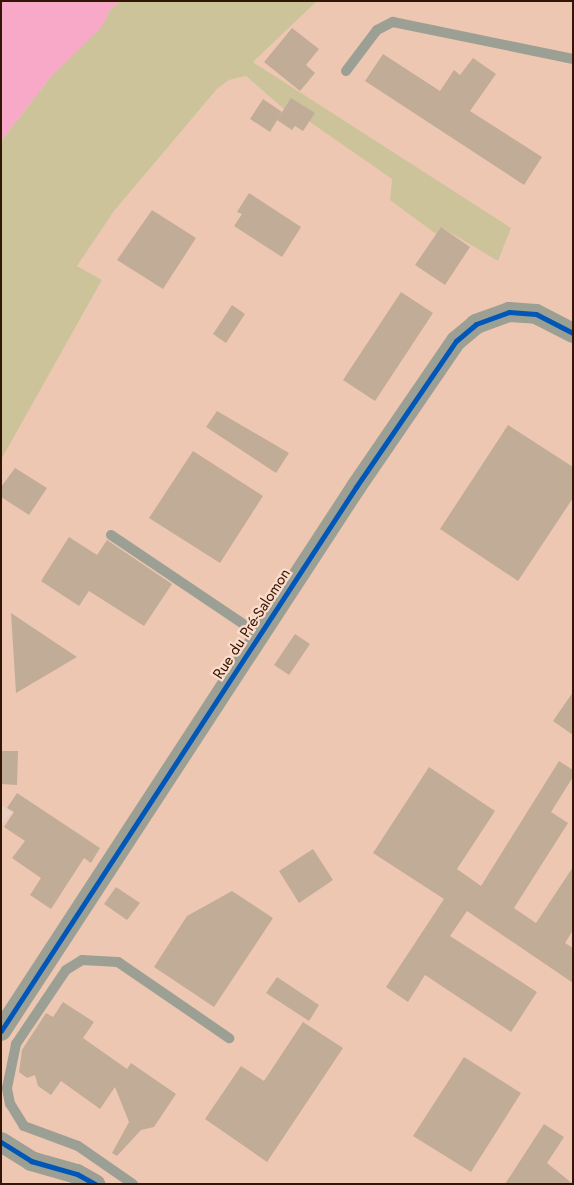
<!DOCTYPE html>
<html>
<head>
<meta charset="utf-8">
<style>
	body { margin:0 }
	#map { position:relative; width:574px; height:1185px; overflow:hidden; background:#e9d0c2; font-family:Jost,sans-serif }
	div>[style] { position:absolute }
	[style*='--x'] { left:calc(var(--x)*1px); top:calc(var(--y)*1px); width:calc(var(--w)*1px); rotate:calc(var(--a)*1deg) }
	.built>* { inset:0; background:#eec7b2 }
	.green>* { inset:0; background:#cdc39b }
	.water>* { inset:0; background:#f8a9c7 }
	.building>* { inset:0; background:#c1ac98 }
	.lane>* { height:10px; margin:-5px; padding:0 5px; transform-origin:5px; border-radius:5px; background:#9ca094 }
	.street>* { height:20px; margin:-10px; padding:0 10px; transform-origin:10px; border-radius:10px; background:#9ca094 }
	.cycleway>* { height:5px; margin:-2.5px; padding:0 2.5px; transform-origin:2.5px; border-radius:2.5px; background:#0057b8 }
	span { translate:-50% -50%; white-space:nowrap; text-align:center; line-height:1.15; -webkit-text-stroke:4.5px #fcdcca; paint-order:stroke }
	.street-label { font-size:15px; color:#321504 }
	.frame { position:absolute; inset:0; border:2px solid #321504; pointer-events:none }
</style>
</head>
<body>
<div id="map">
	<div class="built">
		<div style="clip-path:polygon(317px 1px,573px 1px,573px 1184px,1px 1184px,1px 825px,13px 812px,1px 805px,1px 458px,102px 281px,77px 266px,114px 211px,217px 89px,229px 80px,246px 76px,284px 109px,294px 89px,253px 62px)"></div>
	</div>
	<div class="green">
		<div style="clip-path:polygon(120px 1px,317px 1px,253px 62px,511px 228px,498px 261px,441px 227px,436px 234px,390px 200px,392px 179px,300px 115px,304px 106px,291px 99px,285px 110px,246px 76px,229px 80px,217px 89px,114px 211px,77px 266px,102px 280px,2px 458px,1px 141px,52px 75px,100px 28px,110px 10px)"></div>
	</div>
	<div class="water">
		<div style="clip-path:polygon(1px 1px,120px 1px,110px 10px,101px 28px,52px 75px,1px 141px)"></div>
	</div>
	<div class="building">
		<div style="clip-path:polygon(292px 28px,319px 49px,306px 65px,315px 73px,300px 91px,264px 62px)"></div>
		<div style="clip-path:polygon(383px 54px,440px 91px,454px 70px,460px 75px,473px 58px,496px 74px,470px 111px,542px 157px,524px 185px,365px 81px)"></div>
		<div style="clip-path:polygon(291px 98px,315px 113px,303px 131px,295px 126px,292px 130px,277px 120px)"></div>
		<div style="clip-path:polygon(263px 99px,282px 112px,270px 132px,250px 119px)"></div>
		<div style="clip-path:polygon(249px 193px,301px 227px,282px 257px,234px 226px,242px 214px,237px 212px)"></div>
		<div style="clip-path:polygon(152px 210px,196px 238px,163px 289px,117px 260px)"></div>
		<div style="clip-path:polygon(441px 227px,470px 247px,445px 285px,415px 265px)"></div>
		<div style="clip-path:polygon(401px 292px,433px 313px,375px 401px,343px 380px)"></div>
		<div style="clip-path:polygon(232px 305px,245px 314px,226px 343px,213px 334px)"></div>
		<div style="clip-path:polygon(217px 411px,289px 453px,276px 473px,206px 427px)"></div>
		<div style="clip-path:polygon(508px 425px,573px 467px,573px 498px,518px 581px,440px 529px)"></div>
		<div style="clip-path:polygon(193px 451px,263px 496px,220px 563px,149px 518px)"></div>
		<div style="clip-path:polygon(15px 468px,47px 488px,29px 515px,1px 497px,1px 487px)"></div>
		<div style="clip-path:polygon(69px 537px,97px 555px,107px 540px,172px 584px,144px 626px,89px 591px,79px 606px,41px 581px)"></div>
		<div style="clip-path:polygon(11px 613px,77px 657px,16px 693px)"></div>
		<div style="clip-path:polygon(295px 634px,310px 644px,289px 675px,274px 665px)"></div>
		<div style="clip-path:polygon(573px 692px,573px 735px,553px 721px)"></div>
		<div style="clip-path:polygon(2px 751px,18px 751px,17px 785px,1px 784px)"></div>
		<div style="clip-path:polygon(559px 761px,573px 770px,573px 777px,551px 812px,568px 823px,514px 908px,536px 923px,573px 867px,573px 930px,565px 943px,573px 948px,573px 983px,467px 911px,450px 936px,537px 992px,511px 1032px,425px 975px,408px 1002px,386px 987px,444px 899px,373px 853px,429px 767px,495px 811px,457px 869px,481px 886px)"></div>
		<div style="clip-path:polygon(17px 793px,100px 848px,91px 863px,84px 858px,51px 909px,30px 895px,41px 878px,12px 858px,25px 841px,4px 827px,14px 812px,7px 808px)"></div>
		<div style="clip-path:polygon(313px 849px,333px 880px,299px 903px,279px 871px)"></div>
		<div style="clip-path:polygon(116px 887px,140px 903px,127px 920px,104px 904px)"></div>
		<div style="clip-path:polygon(232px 891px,273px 918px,214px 1007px,154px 967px,187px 916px)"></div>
		<div style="clip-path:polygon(277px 977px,319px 1005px,309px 1021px,266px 993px)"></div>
		<div style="clip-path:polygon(63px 1002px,94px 1022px,83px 1038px,127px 1069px,131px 1063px,176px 1094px,154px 1127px,141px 1130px,117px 1156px,112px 1153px,129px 1122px,115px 1087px,100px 1109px,61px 1081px,51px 1095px,38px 1086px,35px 1075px,27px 1078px,19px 1072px,22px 1050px,46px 1013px,53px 1017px)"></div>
		<div style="clip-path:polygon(303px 1022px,343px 1048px,267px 1162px,205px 1119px,241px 1066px,264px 1081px)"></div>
		<div style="clip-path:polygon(464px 1057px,521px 1093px,471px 1172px,413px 1136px)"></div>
		<div style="clip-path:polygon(544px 1124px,564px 1137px,547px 1163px,573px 1184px,505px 1184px)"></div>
	</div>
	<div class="lane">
		<div style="--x:346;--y:71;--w:51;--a:-52.9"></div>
		<div style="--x:377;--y:30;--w:18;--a:-27"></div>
		<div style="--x:393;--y:22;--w:184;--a:11.6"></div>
		<div style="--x:111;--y:535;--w:179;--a:33.9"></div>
		<div style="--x:133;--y:1184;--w:67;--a:-145.4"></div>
		<div style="--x:78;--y:1146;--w:58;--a:-159.7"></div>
		<div style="--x:24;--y:1126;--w:26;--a:-122"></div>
		<div style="--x:10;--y:1104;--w:16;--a:-101"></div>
		<div style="--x:7;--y:1088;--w:45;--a:-78.4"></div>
		<div style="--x:16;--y:1044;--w:89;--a:-56"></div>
		<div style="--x:66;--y:970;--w:19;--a:-32"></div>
		<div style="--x:82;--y:960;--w:36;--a:3"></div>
		<div style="--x:118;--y:962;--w:135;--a:34.4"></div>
	</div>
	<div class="street">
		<div style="--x:1;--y:1031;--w:650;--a:-56.87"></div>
		<div style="--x:356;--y:487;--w:177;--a:-55.6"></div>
		<div style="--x:456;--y:341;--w:26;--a:-40"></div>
		<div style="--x:476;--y:324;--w:35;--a:-20"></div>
		<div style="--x:509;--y:312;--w:27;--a:4"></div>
		<div style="--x:536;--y:314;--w:42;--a:27.2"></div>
		<div style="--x:1;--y:1142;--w:36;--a:32"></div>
		<div style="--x:31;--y:1161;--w:48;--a:15.8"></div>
		<div style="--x:77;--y:1174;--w:21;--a:29"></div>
	</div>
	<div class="cycleway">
		<div style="--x:1;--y:1031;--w:650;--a:-56.87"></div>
		<div style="--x:356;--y:487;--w:177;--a:-55.6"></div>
		<div style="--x:456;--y:341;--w:26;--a:-40"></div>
		<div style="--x:476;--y:324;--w:35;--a:-20"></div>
		<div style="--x:509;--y:312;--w:27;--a:4"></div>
		<div style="--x:536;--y:314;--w:42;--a:27.2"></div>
		<div style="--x:1;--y:1142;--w:36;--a:32"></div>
		<div style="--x:31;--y:1161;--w:48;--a:15.8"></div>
		<div style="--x:77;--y:1174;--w:21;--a:29"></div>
	</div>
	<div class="street-label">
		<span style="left:252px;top:624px;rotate:-57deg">Rue du Pré-Salomon</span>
	</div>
	<div class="frame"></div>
</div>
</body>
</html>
